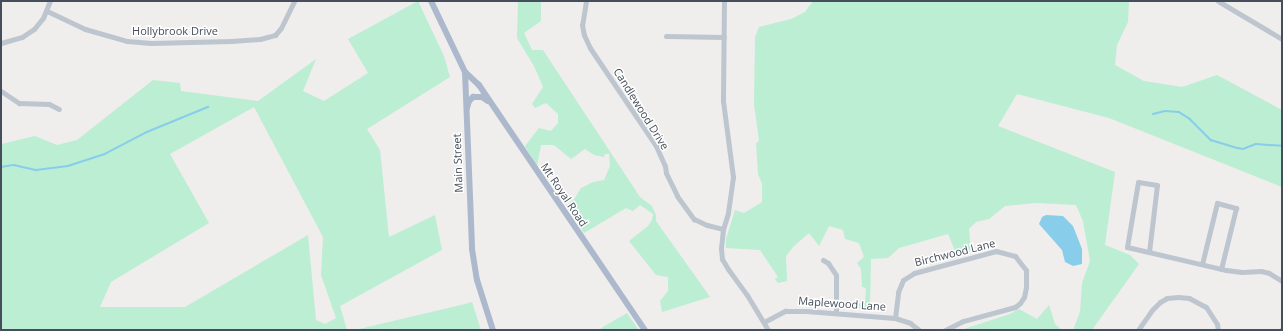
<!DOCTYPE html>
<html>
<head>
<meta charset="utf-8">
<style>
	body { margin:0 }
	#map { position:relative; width:1283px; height:331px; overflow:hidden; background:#f0eded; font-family:"Open Sans",sans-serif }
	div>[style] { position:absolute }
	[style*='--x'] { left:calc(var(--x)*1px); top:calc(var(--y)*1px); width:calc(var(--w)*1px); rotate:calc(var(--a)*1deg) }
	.green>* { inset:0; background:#bbeed3 }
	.water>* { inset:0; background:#88cdea }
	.stream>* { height:1.5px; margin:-0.75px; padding:0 0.75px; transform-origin:0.75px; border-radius:0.75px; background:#88cdea }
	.minor>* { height:5px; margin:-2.5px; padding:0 2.5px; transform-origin:2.5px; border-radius:2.5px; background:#bdc6cf }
	.major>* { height:6px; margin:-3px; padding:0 3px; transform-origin:3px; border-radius:3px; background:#acb9cc }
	span { translate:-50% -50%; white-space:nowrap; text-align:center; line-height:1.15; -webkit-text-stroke:3px #fff; paint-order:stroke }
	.street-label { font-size:11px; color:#454e5a }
	.frame { position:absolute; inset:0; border:2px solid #454e5a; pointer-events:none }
</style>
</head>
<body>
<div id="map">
	<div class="green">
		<div style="clip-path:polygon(evenodd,418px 1px,444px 56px,450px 77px,367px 129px,380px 150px,389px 237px,435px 215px,442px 250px,340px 306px,347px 330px,1px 330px,1px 144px,35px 136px,57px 145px,77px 140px,153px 80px,180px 83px,181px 91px,258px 101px,316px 59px,303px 91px,324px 101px,368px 73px,348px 39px,418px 1px,254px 107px,323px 237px,321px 275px,336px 318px,325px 324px,316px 320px,308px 235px,185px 307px,100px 307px,111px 282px,209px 223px,170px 154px,254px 107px)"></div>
		<div style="clip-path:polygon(516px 1px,541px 1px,541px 21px,524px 33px,532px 50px,543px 50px,640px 197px,652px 206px,656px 215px,656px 221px,710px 297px,662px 312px,660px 301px,668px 291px,668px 277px,656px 275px,629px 241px,648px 226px,652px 220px,653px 214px,640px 205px,633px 211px,626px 208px,584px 233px,566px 206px,575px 198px,581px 188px,593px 182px,604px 180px,610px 166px,609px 154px,605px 154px,604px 157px,594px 155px,585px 149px,571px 159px,554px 145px,541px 145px,537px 166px,525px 146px,539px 128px,551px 131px,558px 123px,558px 114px,546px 103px,535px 108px,532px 104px,543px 87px,534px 66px,517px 38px,518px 3px)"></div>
		<div style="clip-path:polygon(813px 1px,1129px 1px,1128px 22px,1117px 45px,1115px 65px,1144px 81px,1182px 87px,1217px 75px,1282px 110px,1282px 187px,1109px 118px,1017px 94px,998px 126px,1115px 172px,1105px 245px,1130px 255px,1139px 264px,1092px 330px,1073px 330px,1080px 312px,1082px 283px,1090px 261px,1083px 221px,1076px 205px,1035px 203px,1005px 206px,989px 219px,976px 222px,969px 229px,971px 250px,956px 253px,948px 234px,899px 248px,888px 258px,871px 259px,870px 308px,859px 308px,859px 304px,865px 303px,866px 288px,862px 287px,861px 269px,857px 263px,864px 257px,859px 243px,845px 239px,843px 230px,829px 226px,819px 246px,809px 233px,794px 246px,786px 256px,787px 281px,778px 283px,775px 279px,778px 277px,760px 250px,726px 248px,726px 239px,735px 210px,744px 213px,762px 202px,762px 184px,758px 174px,756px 143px,759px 141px,754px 104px,755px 37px,759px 27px,791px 19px,805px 12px)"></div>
		<div style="clip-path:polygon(472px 302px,481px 330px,355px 330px,465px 304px)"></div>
		<div style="clip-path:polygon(1049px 305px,1055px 324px,1062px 330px,961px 330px,1010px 314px,1019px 309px,1037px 319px)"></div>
		<div style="clip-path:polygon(627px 313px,638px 329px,599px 330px,603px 327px)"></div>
	</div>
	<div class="water">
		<div style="clip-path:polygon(1046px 215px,1063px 216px,1073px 226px,1082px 249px,1082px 264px,1073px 266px,1065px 262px,1062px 250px,1039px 224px,1042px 217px)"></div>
	</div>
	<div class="stream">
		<div style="--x:1153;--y:114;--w:12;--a:-14"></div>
		<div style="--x:1165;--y:111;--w:14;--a:4"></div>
		<div style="--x:1179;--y:112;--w:13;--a:32"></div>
		<div style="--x:1190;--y:119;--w:30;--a:45"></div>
		<div style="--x:1211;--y:140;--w:28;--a:17"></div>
		<div style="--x:1238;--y:148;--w:5;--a:11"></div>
		<div style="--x:1243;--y:149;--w:14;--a:-21"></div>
		<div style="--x:1256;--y:144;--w:26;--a:4"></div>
		<div style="--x:1;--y:167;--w:13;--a:-9"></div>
		<div style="--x:14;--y:165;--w:23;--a:13"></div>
		<div style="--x:36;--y:170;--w:32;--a:-7"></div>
		<div style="--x:68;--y:166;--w:39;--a:-18"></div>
		<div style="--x:105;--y:154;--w:47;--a:-27.6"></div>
		<div style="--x:147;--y:132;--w:66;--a:-22.3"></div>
	</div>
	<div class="minor">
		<div style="--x:586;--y:1;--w:24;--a:99"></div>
		<div style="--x:582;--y:25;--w:10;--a:79"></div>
		<div style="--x:584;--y:35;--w:14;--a:65"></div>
		<div style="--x:590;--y:48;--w:118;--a:56"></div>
		<div style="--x:656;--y:146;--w:22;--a:66"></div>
		<div style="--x:665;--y:166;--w:7;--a:82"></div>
		<div style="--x:666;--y:173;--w:25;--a:64"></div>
		<div style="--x:677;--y:196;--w:29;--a:54"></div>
		<div style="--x:694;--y:219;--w:14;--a:25"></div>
		<div style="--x:707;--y:225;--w:16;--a:14"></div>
		<div style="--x:724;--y:1;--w:100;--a:90.6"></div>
		<div style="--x:723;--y:101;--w:77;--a:82.5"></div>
		<div style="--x:733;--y:177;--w:36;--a:98"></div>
		<div style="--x:728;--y:213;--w:17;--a:107"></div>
		<div style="--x:723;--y:229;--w:20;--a:96"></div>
		<div style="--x:721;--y:249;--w:10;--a:84"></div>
		<div style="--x:722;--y:259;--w:12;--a:59"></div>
		<div style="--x:728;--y:269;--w:32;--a:54"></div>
		<div style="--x:747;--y:295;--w:41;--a:59"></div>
		<div style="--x:1218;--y:1;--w:74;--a:30.7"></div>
		<div style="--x:47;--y:11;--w:42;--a:25.3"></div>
		<div style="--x:85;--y:29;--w:44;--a:15.9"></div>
		<div style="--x:127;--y:41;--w:24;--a:5"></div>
		<div style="--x:151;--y:43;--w:80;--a:-1.4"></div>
		<div style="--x:231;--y:41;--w:29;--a:-4"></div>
		<div style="--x:260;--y:39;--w:16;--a:-15"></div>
		<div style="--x:275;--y:35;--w:9;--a:-49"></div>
		<div style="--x:281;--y:28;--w:30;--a:-64"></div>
		<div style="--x:666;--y:36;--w:58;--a:1"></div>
		<div style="--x:1;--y:43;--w:22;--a:-16"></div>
		<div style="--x:22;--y:37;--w:14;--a:-34"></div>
		<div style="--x:34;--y:29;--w:14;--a:-51"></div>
		<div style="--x:43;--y:18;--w:18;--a:-68"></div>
		<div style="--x:1;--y:91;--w:22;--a:34"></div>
		<div style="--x:19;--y:103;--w:30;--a:2"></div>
		<div style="--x:49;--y:104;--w:11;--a:27"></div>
		<div style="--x:1149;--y:252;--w:67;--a:-83.2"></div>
		<div style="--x:1157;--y:185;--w:19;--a:-171"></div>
		<div style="--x:1138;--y:182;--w:66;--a:99.6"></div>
		<div style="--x:1127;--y:247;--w:102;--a:13.1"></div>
		<div style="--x:1226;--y:270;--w:16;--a:7"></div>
		<div style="--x:1242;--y:272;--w:19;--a:-3"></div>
		<div style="--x:1261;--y:271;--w:8;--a:14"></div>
		<div style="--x:1269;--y:273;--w:15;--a:32"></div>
		<div style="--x:823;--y:260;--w:6;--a:31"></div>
		<div style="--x:828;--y:263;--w:14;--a:56"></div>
		<div style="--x:836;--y:275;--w:37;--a:90"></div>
		<div style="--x:1202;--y:264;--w:63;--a:-76.2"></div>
		<div style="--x:1217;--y:203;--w:20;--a:15"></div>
		<div style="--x:1236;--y:208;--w:63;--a:103.8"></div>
		<div style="--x:895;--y:318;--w:26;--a:-83"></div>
		<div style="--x:898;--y:292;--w:8;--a:-67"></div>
		<div style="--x:901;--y:285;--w:5;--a:-68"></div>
		<div style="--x:903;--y:280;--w:13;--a:-32"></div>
		<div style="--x:914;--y:273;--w:85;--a:-15"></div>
		<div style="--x:996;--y:251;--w:20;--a:15"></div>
		<div style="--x:1015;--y:256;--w:18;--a:52"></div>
		<div style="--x:1026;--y:270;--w:17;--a:90"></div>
		<div style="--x:1026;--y:287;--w:10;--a:101"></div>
		<div style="--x:1024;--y:297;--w:7;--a:124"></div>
		<div style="--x:1020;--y:303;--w:6;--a:141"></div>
		<div style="--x:1015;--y:307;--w:54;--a:164.9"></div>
		<div style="--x:963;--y:321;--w:20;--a:153"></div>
		<div style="--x:764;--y:322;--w:24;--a:-28"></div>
		<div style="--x:785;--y:311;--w:21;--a:0"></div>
		<div style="--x:806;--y:311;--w:89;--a:4.5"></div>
		<div style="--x:895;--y:318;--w:16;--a:18"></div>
		<div style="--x:910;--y:323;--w:11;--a:38"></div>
		<div style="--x:1138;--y:330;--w:24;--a:-55"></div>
		<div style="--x:1152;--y:310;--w:11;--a:-45"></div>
		<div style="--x:1160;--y:302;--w:8;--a:-30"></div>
		<div style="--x:1167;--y:298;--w:11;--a:-5"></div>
		<div style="--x:1178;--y:297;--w:11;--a:5"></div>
		<div style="--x:1189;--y:298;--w:19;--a:28"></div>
		<div style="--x:1206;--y:307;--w:20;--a:57"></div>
		<div style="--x:1217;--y:324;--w:6;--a:81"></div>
		<div style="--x:1282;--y:330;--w:1;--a:-90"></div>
	</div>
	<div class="major">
		<div style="--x:431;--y:1;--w:79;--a:64.4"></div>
		<div style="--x:465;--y:72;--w:177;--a:87.7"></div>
		<div style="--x:472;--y:249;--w:31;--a:81"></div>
		<div style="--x:477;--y:280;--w:52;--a:72.3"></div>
		<div style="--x:465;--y:72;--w:19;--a:43"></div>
		<div style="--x:479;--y:85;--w:296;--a:55.9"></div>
		<div style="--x:467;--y:108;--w:7;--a:-74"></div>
		<div style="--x:469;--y:101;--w:6;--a:-45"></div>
		<div style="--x:473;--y:97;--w:9;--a:0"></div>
		<div style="--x:482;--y:97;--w:7;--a:34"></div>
	</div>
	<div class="street-label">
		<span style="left:175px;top:31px">Hollybrook Drive</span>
		<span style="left:641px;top:109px;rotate:58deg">Candlewood Drive</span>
		<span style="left:458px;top:163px;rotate:-92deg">Main Street</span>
		<span style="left:564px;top:195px;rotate:56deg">Mt Royal Road</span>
		<span style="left:955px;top:253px;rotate:-14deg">Birchwood Lane</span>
		<span style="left:842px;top:304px;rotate:4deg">Maplewood Lane</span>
	</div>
	<div class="frame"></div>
</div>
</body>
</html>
